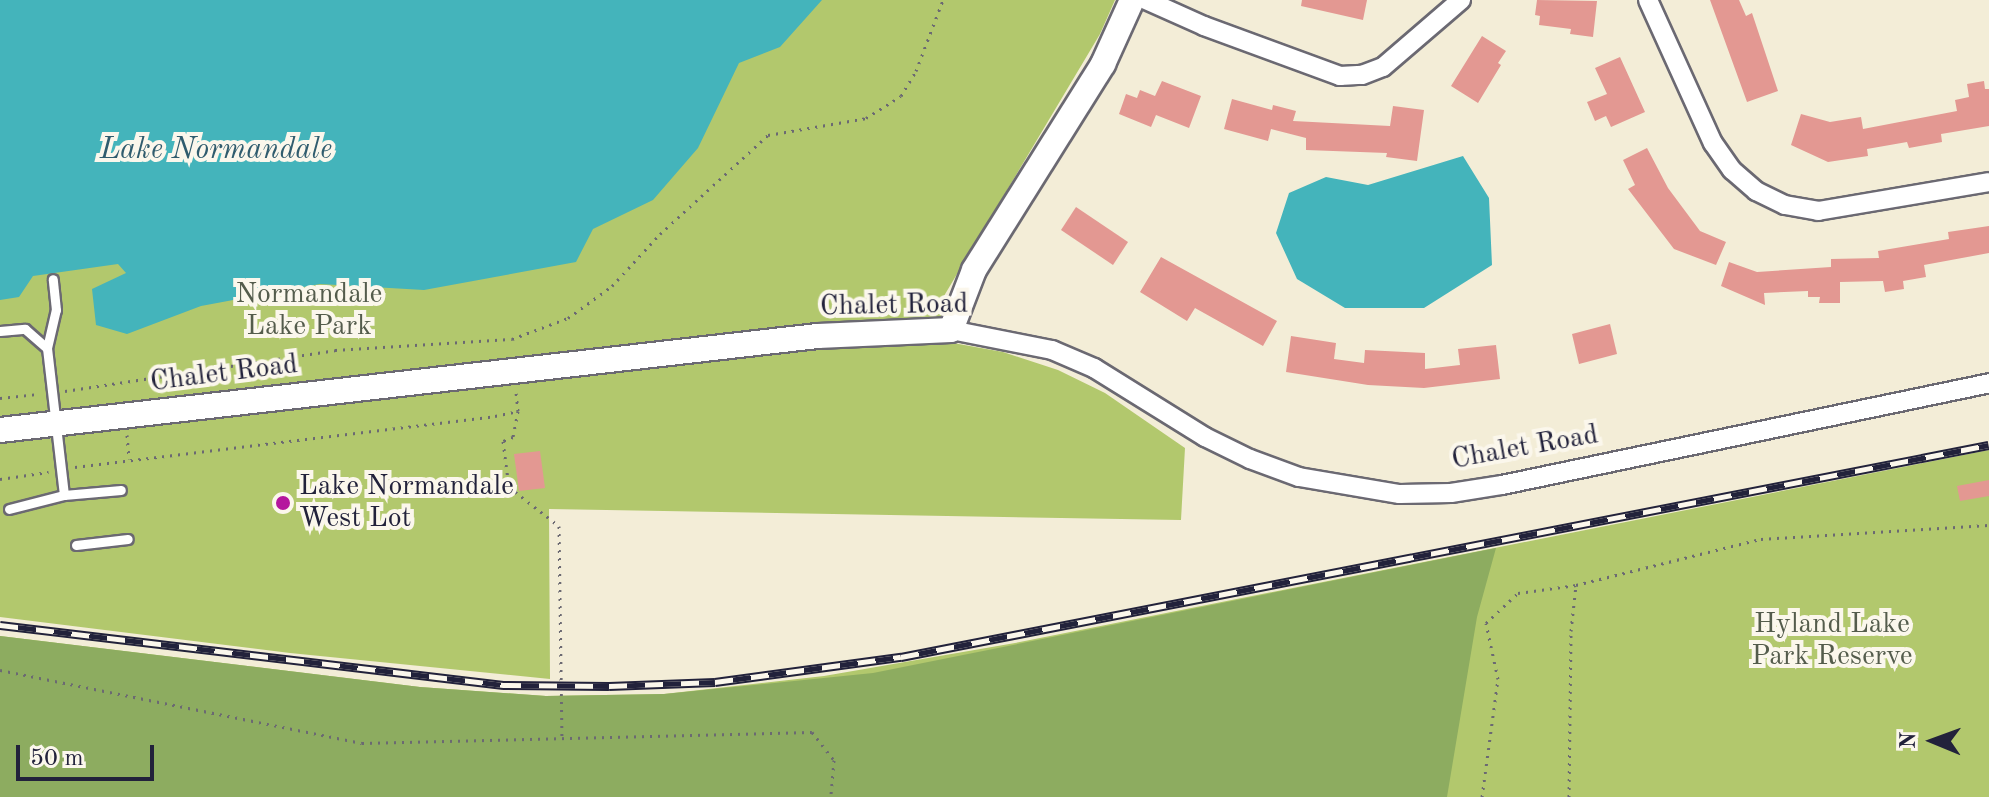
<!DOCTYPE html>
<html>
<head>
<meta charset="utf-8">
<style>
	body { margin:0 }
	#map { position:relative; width:1989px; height:797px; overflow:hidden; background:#f3edd7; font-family:"Old Standard TT",serif }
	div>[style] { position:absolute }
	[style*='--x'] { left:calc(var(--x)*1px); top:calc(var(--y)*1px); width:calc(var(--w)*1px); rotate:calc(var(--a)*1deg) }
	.green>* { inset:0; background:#b2c86d }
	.forest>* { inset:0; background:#8dac60 }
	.water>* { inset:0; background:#44b4bb }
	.building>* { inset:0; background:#e39892 }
	.path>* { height:3px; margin-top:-1.5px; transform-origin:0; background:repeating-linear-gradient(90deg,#6b6972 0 2px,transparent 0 8px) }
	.roads { filter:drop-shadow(2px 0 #6b6972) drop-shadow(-2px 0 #6b6972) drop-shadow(0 2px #6b6972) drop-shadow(0 -2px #6b6972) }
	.lane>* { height:9px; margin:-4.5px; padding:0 4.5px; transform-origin:4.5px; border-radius:4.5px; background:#fff }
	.street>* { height:18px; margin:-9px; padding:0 9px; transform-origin:9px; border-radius:9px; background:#fff }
	.secondary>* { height:24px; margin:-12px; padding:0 12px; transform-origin:12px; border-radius:12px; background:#fff }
	.rail>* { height:9px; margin-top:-4.5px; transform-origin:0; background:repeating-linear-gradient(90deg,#fbf7ec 0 18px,#22223b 0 36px); box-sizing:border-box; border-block:2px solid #22223b }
	.dots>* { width:22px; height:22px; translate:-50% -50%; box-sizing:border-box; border:4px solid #fbf7ec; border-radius:50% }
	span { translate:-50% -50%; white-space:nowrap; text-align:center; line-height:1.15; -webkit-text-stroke:8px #fbf7ec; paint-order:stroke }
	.park-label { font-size:28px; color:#545c4c }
	.street-label { font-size:28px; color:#22223b }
	.poi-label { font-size:28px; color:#22223b }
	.left { translate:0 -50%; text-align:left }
	.water-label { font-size:30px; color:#305c6e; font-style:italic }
	.north { position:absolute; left:1893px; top:701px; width:80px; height:80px; -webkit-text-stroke:6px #fbf7ec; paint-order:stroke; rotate:271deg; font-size:22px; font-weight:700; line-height:32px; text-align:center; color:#22223b }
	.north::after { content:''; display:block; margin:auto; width:28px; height:36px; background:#22223b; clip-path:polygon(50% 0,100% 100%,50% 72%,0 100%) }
	.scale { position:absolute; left:16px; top:745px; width:138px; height:36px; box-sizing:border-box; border:4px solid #22223b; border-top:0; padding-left:10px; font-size:24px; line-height:28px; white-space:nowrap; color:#22223b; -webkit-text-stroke:6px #fbf7ec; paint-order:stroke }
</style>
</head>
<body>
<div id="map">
	<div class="green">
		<div style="clip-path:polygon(0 0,1115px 0,1100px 34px,938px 306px,953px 343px,1003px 352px,1058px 370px,1105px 393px,1185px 448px,1181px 520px,549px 509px,550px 679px,290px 653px,0 617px)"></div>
		<div style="clip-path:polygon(1989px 450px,1989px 797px,0 797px,0 636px,420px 687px,546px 696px,664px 694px,824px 676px,1015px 643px)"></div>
	</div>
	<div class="forest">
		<div style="clip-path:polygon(1496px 548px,1477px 617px,1447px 797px,0 797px,0 636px,420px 687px,546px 696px,664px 694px,873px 673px)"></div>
	</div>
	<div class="water">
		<div style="clip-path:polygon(0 0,822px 0,780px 47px,739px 63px,698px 148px,653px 200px,593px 229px,576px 262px,424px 290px,320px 284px,201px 306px,127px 334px,96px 325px,92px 289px,126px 273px,118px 264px,33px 276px,19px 297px,0 300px)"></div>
		<div style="clip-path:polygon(1463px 156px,1489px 198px,1492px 265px,1424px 308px,1345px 308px,1297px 279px,1276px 233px,1289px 193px,1326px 177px,1368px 185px)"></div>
	</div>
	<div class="building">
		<div style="clip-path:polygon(1302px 0,1367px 0,1363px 20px,1301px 6px)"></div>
		<div style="clip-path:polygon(1537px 0,1597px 1px,1593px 37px,1570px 34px,1571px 29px,1539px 25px,1540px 16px,1535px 15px)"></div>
		<div style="clip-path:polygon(1710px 0,1739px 0,1746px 16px,1752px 13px,1778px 91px,1747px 102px)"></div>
		<div style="clip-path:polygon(1482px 36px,1506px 51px,1498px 63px,1501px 65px,1478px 103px,1451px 86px)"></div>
		<div style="clip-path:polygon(1620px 57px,1645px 112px,1611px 127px,1606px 116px,1595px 121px,1587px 102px,1607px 94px,1595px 68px)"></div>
		<div style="clip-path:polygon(1162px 81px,1201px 96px,1189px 128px,1156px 115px,1151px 127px,1119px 114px,1126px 94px,1137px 98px,1140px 90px,1155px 96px)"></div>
		<div style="clip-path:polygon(1984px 81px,1985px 89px,1989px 89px,1989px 126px,1941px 134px,1942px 142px,1909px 148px,1907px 142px,1867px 149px,1868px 156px,1828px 162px,1791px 145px,1801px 114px,1830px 122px,1861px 117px,1863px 129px,1957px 111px,1955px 100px,1969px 97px,1967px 84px)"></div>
		<div style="clip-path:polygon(1232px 99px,1272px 110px,1273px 105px,1296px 111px,1293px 121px,1390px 126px,1393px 106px,1424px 110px,1417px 161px,1386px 157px,1387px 153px,1306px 150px,1306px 138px,1271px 129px,1268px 141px,1224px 129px)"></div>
		<div style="clip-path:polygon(1647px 148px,1668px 188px,1700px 231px,1726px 242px,1716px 265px,1674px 249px,1628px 189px,1635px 185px,1623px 160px)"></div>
		<div style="clip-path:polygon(1076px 207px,1128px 242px,1113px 265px,1061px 230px)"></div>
		<div style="clip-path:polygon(1989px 226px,1989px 253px,1924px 265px,1926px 277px,1903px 281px,1904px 289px,1885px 292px,1883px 281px,1840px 282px,1840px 303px,1819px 303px,1820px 297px,1808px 297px,1808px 291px,1764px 293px,1765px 305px,1721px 286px,1729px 262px,1757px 272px,1831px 267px,1831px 259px,1879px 258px,1878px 251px,1949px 239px,1948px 232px)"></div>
		<div style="clip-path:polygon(1161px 257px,1277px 321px,1263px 346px,1195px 308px,1187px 321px,1140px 292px)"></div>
		<div style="clip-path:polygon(1610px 324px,1617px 354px,1579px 364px,1572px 334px)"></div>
		<div style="clip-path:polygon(1291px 336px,1336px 343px,1334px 359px,1364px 363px,1365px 350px,1425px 353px,1425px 369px,1460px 365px,1458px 349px,1496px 345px,1500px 379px,1424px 388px,1368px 385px,1286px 372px)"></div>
		<div style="clip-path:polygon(540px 451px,545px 488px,519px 491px,514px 454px)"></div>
		<div style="clip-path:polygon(1989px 480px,1989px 496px,1960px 501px,1957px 486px)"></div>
	</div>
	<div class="path">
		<div style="--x:65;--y:391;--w:273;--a:-8.6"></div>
		<div style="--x:335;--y:350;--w:177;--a:-3.6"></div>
		<div style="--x:512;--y:339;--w:60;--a:-20.6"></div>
		<div style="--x:568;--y:318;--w:54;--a:-36"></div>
		<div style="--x:612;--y:286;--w:71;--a:-47.3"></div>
		<div style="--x:660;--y:234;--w:147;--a:-42.5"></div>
		<div style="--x:768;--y:135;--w:99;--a:-9.8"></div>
		<div style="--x:866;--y:118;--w:41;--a:-32.2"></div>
		<div style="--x:901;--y:96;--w:29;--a:-59"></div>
		<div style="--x:916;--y:71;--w:76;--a:-69.2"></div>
		<div style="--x:0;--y:398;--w:37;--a:-6"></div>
		<div style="--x:518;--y:411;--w:26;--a:101"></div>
		<div style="--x:513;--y:437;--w:11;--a:158"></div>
		<div style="--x:503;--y:441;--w:46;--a:82.6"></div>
		<div style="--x:509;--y:487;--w:63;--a:38"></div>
		<div style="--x:559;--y:526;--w:212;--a:89.2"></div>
		<div style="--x:127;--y:435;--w:24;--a:85"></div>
		<div style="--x:75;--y:467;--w:423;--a:-6.9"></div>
		<div style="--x:495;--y:416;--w:24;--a:-12"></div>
		<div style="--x:518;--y:411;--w:18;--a:-96"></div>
		<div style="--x:0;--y:479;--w:49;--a:-8.3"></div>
		<div style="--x:0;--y:670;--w:369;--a:11.4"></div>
		<div style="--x:362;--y:743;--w:450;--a:-1.4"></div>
		<div style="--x:812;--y:732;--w:36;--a:52"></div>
		<div style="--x:834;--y:760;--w:37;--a:95"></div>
		<div style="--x:1482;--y:797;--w:119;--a:-82.3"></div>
		<div style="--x:1498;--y:679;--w:57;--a:-102.1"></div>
		<div style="--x:1486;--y:623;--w:44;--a:-43.2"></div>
		<div style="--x:1518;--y:593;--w:59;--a:-7.9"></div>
		<div style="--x:1569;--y:797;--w:166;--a:-89.3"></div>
		<div style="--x:1571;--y:631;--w:46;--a:-83.8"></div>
		<div style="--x:1576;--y:585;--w:191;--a:-14"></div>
		<div style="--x:1761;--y:539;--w:228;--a:-3.5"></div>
	</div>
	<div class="roads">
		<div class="lane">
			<div style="--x:0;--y:331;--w:25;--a:-5"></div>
			<div style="--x:25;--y:329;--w:29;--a:41"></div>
			<div style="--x:47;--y:348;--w:148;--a:83.4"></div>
			<div style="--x:47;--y:348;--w:39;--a:-77"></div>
			<div style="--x:56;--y:310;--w:31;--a:-96"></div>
			<div style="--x:9;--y:509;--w:57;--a:-14.3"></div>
			<div style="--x:64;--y:495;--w:57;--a:-5"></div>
			<div style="--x:76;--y:545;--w:52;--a:-6.6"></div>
		</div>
		<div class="street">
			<div style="--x:1146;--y:0;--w:64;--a:24.1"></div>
			<div style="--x:1204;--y:26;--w:145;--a:20.2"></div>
			<div style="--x:1340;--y:76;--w:22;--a:-3"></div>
			<div style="--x:1362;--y:75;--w:22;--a:-21"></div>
			<div style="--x:1383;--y:67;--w:103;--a:-40.7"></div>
			<div style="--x:1648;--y:0;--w:157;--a:65.6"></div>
			<div style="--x:1713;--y:143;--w:33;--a:55"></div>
			<div style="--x:1732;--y:170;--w:32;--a:41"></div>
			<div style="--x:1756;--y:191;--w:32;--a:26"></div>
			<div style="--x:1785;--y:205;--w:34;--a:10"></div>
			<div style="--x:1818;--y:211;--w:173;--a:-9.6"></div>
			<div style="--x:951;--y:330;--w:103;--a:11.2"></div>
			<div style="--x:1052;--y:350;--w:46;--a:23.2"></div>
			<div style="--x:1094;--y:368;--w:131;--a:31.9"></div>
			<div style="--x:1205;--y:437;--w:50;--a:26.1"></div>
			<div style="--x:1250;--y:459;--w:52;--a:20.2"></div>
			<div style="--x:1299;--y:477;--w:102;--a:9.6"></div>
			<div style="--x:1400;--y:494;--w:51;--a:-1.1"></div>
			<div style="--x:1451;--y:493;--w:52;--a:-8.9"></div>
			<div style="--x:1502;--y:485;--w:498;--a:-11.8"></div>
		</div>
		<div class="secondary">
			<div style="--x:0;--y:430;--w:823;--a:-6.56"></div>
			<div style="--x:818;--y:336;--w:133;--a:-2.6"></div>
			<div style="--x:951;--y:330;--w:64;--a:-69"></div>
			<div style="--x:974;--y:270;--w:243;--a:-57.9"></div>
			<div style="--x:1103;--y:64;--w:70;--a:-65.6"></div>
		</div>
	</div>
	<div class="rail">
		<div style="--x:0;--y:625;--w:507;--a:6.8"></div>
		<div style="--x:503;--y:685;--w:106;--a:0.5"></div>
		<div style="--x:609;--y:686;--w:106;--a:-2.2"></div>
		<div style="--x:715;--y:682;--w:188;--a:-7.7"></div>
		<div style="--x:901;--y:657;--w:1108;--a:-11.03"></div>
	</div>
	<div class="dots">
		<div style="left:283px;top:503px;background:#b5179e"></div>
	</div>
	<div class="park-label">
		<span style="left:309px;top:311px">Normandale<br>Lake Park</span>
		<span style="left:1832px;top:641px">Hyland Lake<br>Park Reserve</span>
	</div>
	<div class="street-label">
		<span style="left:894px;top:306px;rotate:-1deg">Chalet Road</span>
		<span style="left:224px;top:374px;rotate:-7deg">Chalet Road</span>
		<span style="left:1525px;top:448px;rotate:-10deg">Chalet Road</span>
	</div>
	<div class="poi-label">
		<span class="left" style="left:299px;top:503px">Lake Normandale<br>West Lot</span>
	</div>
	<div class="water-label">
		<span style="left:216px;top:150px">Lake Normandale</span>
	</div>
	<div class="north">N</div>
	<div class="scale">50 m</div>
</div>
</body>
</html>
